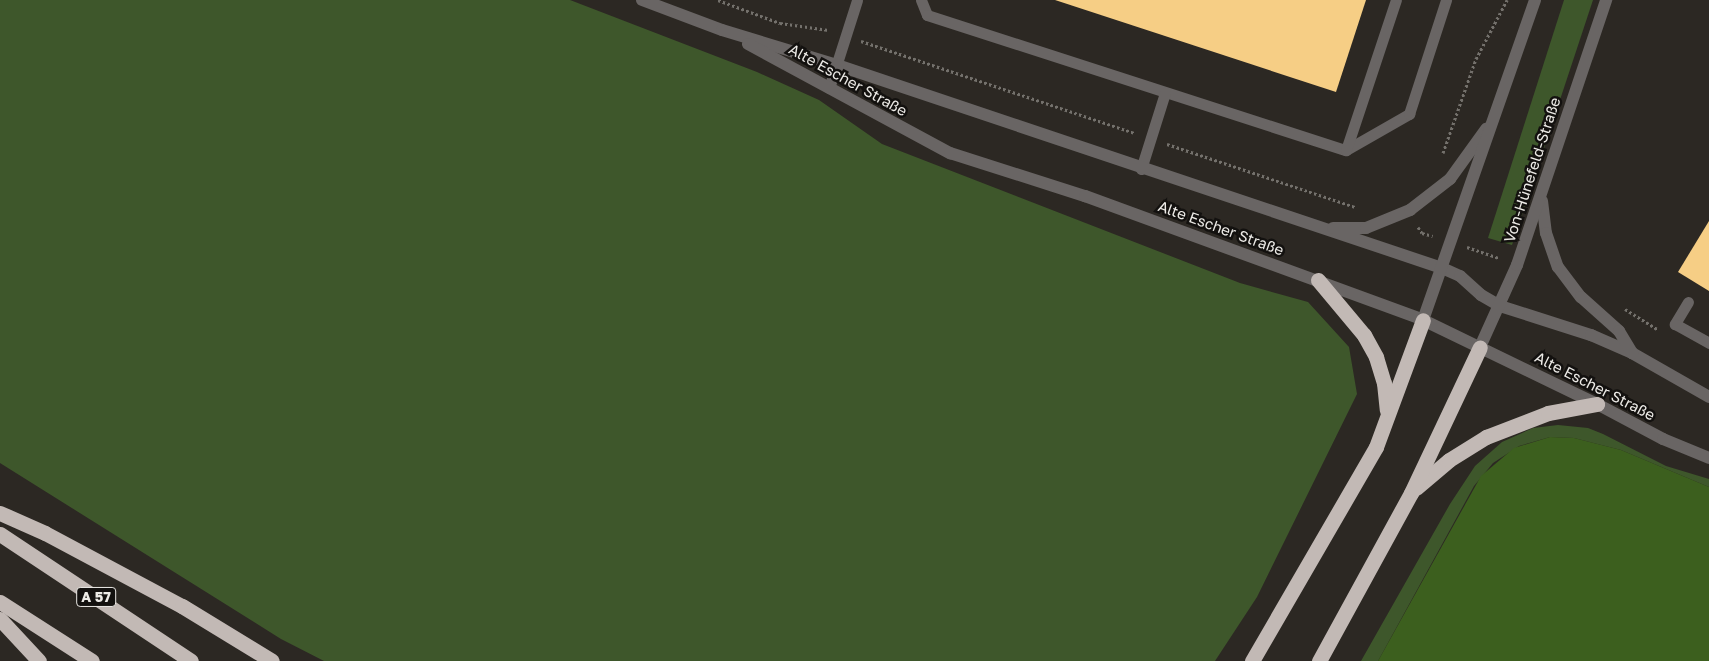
<!DOCTYPE html>
<html>
<head>
<meta charset="utf-8">
<style>
	body { margin:0 }
	#map { position:relative; width:1709px; height:661px; overflow:hidden; background:#2c2823; font-family:"Golos Text",sans-serif }
	div>[style] { position:absolute }
	[style*='--x'] { left:calc(var(--x)*1px); top:calc(var(--y)*1px); width:calc(var(--w)*1px); rotate:calc(var(--a)*1deg) }
	.green>* { inset:0; background:#3e572b }
	.forest>* { inset:0; background:#3c5f1e }
	.building>* { inset:0; background:#f6ce85 }
	.path>* { height:3px; margin-top:-1.5px; transform-origin:0; background:repeating-linear-gradient(90deg,#74716c 0 2.5px,transparent 0 5px) }
	.service>* { height:11px; margin:-5.5px; padding:0 5.5px; transform-origin:5.5px; border-radius:5.5px; background:#696564 }
	.tertiary>* { height:12px; margin:-6px; padding:0 6px; transform-origin:6px; border-radius:6px; background:#696564 }
	.motorway>* { height:15px; margin:-7.5px; padding:0 7.5px; transform-origin:7.5px; border-radius:7.5px; background:#c2b9b5 }
	span { translate:-50% -50%; white-space:nowrap; text-align:center; line-height:1.15; -webkit-text-stroke:5px #13110f; paint-order:stroke }
	.shield-label span { padding:1px 4px; background:#13110f; border:1px solid; border-radius:4px; -webkit-text-stroke-width:0 }
	.shield-label { font-size:14px; color:#edebe7; font-weight:700 }
	.street-label { font-size:15px; color:#edebe7 }
</style>
</head>
<body>
<div id="map">
	<div class="green">
		<div style="clip-path:polygon(0 0,570px 0,757px 72px,819px 100px,882px 144px,1240px 283px,1308px 302px,1349px 347px,1357px 394px,1257px 597px,1215px 661px,324px 661px,281px 639px,0 463px)"></div>
		<div style="clip-path:polygon(1564px 0,1593px 0,1512px 245px,1488px 238px)"></div>
		<div style="clip-path:polygon(1558px 425px,1588px 428px,1603px 434px,1666px 466px,1709px 479px,1709px 487px,1621px 450px,1574px 438px,1550px 437px,1519px 446px,1493px 463px,1474px 486px,1378px 661px,1361px 661px,1450px 504px,1475px 466px,1502px 442px,1533px 428px)"></div>
	</div>
	<div class="forest">
		<div style="clip-path:polygon(1550px 437px,1574px 438px,1621px 450px,1709px 487px,1709px 661px,1378px 661px,1481px 476px,1514px 448px)"></div>
	</div>
	<div class="building">
		<div style="clip-path:polygon(1055px 0,1366px 0,1336px 92px)"></div>
		<div style="clip-path:polygon(1709px 221px,1709px 291px,1678px 272px)"></div>
	</div>
	<div class="path">
		<div style="--x:718;--y:0;--w:66;--a:20.4"></div>
		<div style="--x:780;--y:23;--w:49;--a:8.1"></div>
		<div style="--x:861;--y:41;--w:289;--a:18.6"></div>
		<div style="--x:1167;--y:144;--w:198;--a:18.5"></div>
		<div style="--x:1443;--y:153;--w:100;--a:-70.7"></div>
		<div style="--x:1476;--y:59;--w:67;--a:-62.3"></div>
		<div style="--x:1418;--y:227;--w:7;--a:56"></div>
		<div style="--x:1422;--y:233;--w:11;--a:15"></div>
		<div style="--x:1467;--y:247;--w:34;--a:19"></div>
		<div style="--x:1625;--y:309;--w:38;--a:32"></div>
	</div>
	<div class="service">
		<div style="--x:921;--y:0;--w:16;--a:68"></div>
		<div style="--x:927;--y:15;--w:440;--a:17.9"></div>
		<div style="--x:1346;--y:150;--w:73;--a:-29.7"></div>
		<div style="--x:1409;--y:114;--w:120;--a:-72"></div>
		<div style="--x:829;--y:88;--w:92;--a:-72.3"></div>
		<div style="--x:1346;--y:150;--w:158;--a:-71.6"></div>
		<div style="--x:1141;--y:169;--w:80;--a:-72.5"></div>
		<div style="--x:1688;--y:302;--w:26;--a:121"></div>
		<div style="--x:1675;--y:324;--w:39;--a:29"></div>
	</div>
	<div class="tertiary">
		<div style="--x:642;--y:0;--w:85;--a:20.6"></div>
		<div style="--x:722;--y:30;--w:120;--a:16.9"></div>
		<div style="--x:837;--y:65;--w:638;--a:18.55"></div>
		<div style="--x:1442;--y:268;--w:20;--a:24"></div>
		<div style="--x:1460;--y:276;--w:28;--a:42"></div>
		<div style="--x:1481;--y:295;--w:22;--a:30"></div>
		<div style="--x:1500;--y:306;--w:96;--a:17.7"></div>
		<div style="--x:1591;--y:335;--w:45;--a:23.7"></div>
		<div style="--x:1632;--y:353;--w:89;--a:29.7"></div>
		<div style="--x:748;--y:44;--w:230;--a:28.4"></div>
		<div style="--x:950;--y:153;--w:142;--a:17.7"></div>
		<div style="--x:1085;--y:196;--w:360;--a:20.1"></div>
		<div style="--x:1423;--y:320;--w:193;--a:25.8"></div>
		<div style="--x:1597;--y:404;--w:75;--a:27.9"></div>
		<div style="--x:1663;--y:439;--w:50;--a:22.4"></div>
		<div style="--x:1542;--y:201;--w:32;--a:83"></div>
		<div style="--x:1546;--y:233;--w:36;--a:71"></div>
		<div style="--x:1558;--y:267;--w:38;--a:53"></div>
		<div style="--x:1581;--y:297;--w:51;--a:41.8"></div>
		<div style="--x:1619;--y:331;--w:26;--a:59"></div>
		<div style="--x:1333;--y:228;--w:33;--a:0"></div>
		<div style="--x:1366;--y:228;--w:48;--a:-22.2"></div>
		<div style="--x:1410;--y:210;--w:51;--a:-37.8"></div>
		<div style="--x:1450;--y:179;--w:62;--a:-54.2"></div>
		<div style="--x:1423;--y:320;--w:339;--a:-70.7"></div>
		<div style="--x:1480;--y:347;--w:90;--a:-65.7"></div>
		<div style="--x:1517;--y:265;--w:280;--a:-71.4"></div>
	</div>
	<div class="motorway">
		<div style="--x:1318;--y:280;--w:72;--a:50.1"></div>
		<div style="--x:1364;--y:335;--w:25;--a:61"></div>
		<div style="--x:1376;--y:357;--w:27;--a:73"></div>
		<div style="--x:1384;--y:383;--w:27;--a:84"></div>
		<div style="--x:1416;--y:488;--w:43;--a:-40.3"></div>
		<div style="--x:1449;--y:460;--w:44;--a:-31.9"></div>
		<div style="--x:1486;--y:437;--w:66;--a:-21.2"></div>
		<div style="--x:1548;--y:413;--w:50;--a:-10.4"></div>
		<div style="--x:0;--y:513;--w:49;--a:24"></div>
		<div style="--x:45;--y:533;--w:155;--a:28.1"></div>
		<div style="--x:182;--y:606;--w:105;--a:31.4"></div>
		<div style="--x:0;--y:534;--w:229;--a:33.6"></div>
		<div style="--x:0;--y:602;--w:109;--a:32.7"></div>
		<div style="--x:0;--y:619;--w:57;--a:47.1"></div>
		<div style="--x:1252;--y:661;--w:247;--a:-59.9"></div>
		<div style="--x:1376;--y:447;--w:135;--a:-69.7"></div>
		<div style="--x:1319;--y:661;--w:192;--a:-61.3"></div>
		<div style="--x:1411;--y:493;--w:161;--a:-64.7"></div>
	</div>
	<div class="shield-label">
		<span style="left:96px;top:597px">A 57</span>
	</div>
	<div class="street-label">
		<span style="left:848px;top:80px;rotate:29deg">Alte Escher Straße</span>
		<span style="left:1532px;top:170px;rotate:-72deg">Von-Hünefeld-Straße</span>
		<span style="left:1221px;top:228px;rotate:20deg">Alte Escher Straße</span>
		<span style="left:1595px;top:386px;rotate:27deg">Alte Escher Straße</span>
	</div>
</div>
</body>
</html>
